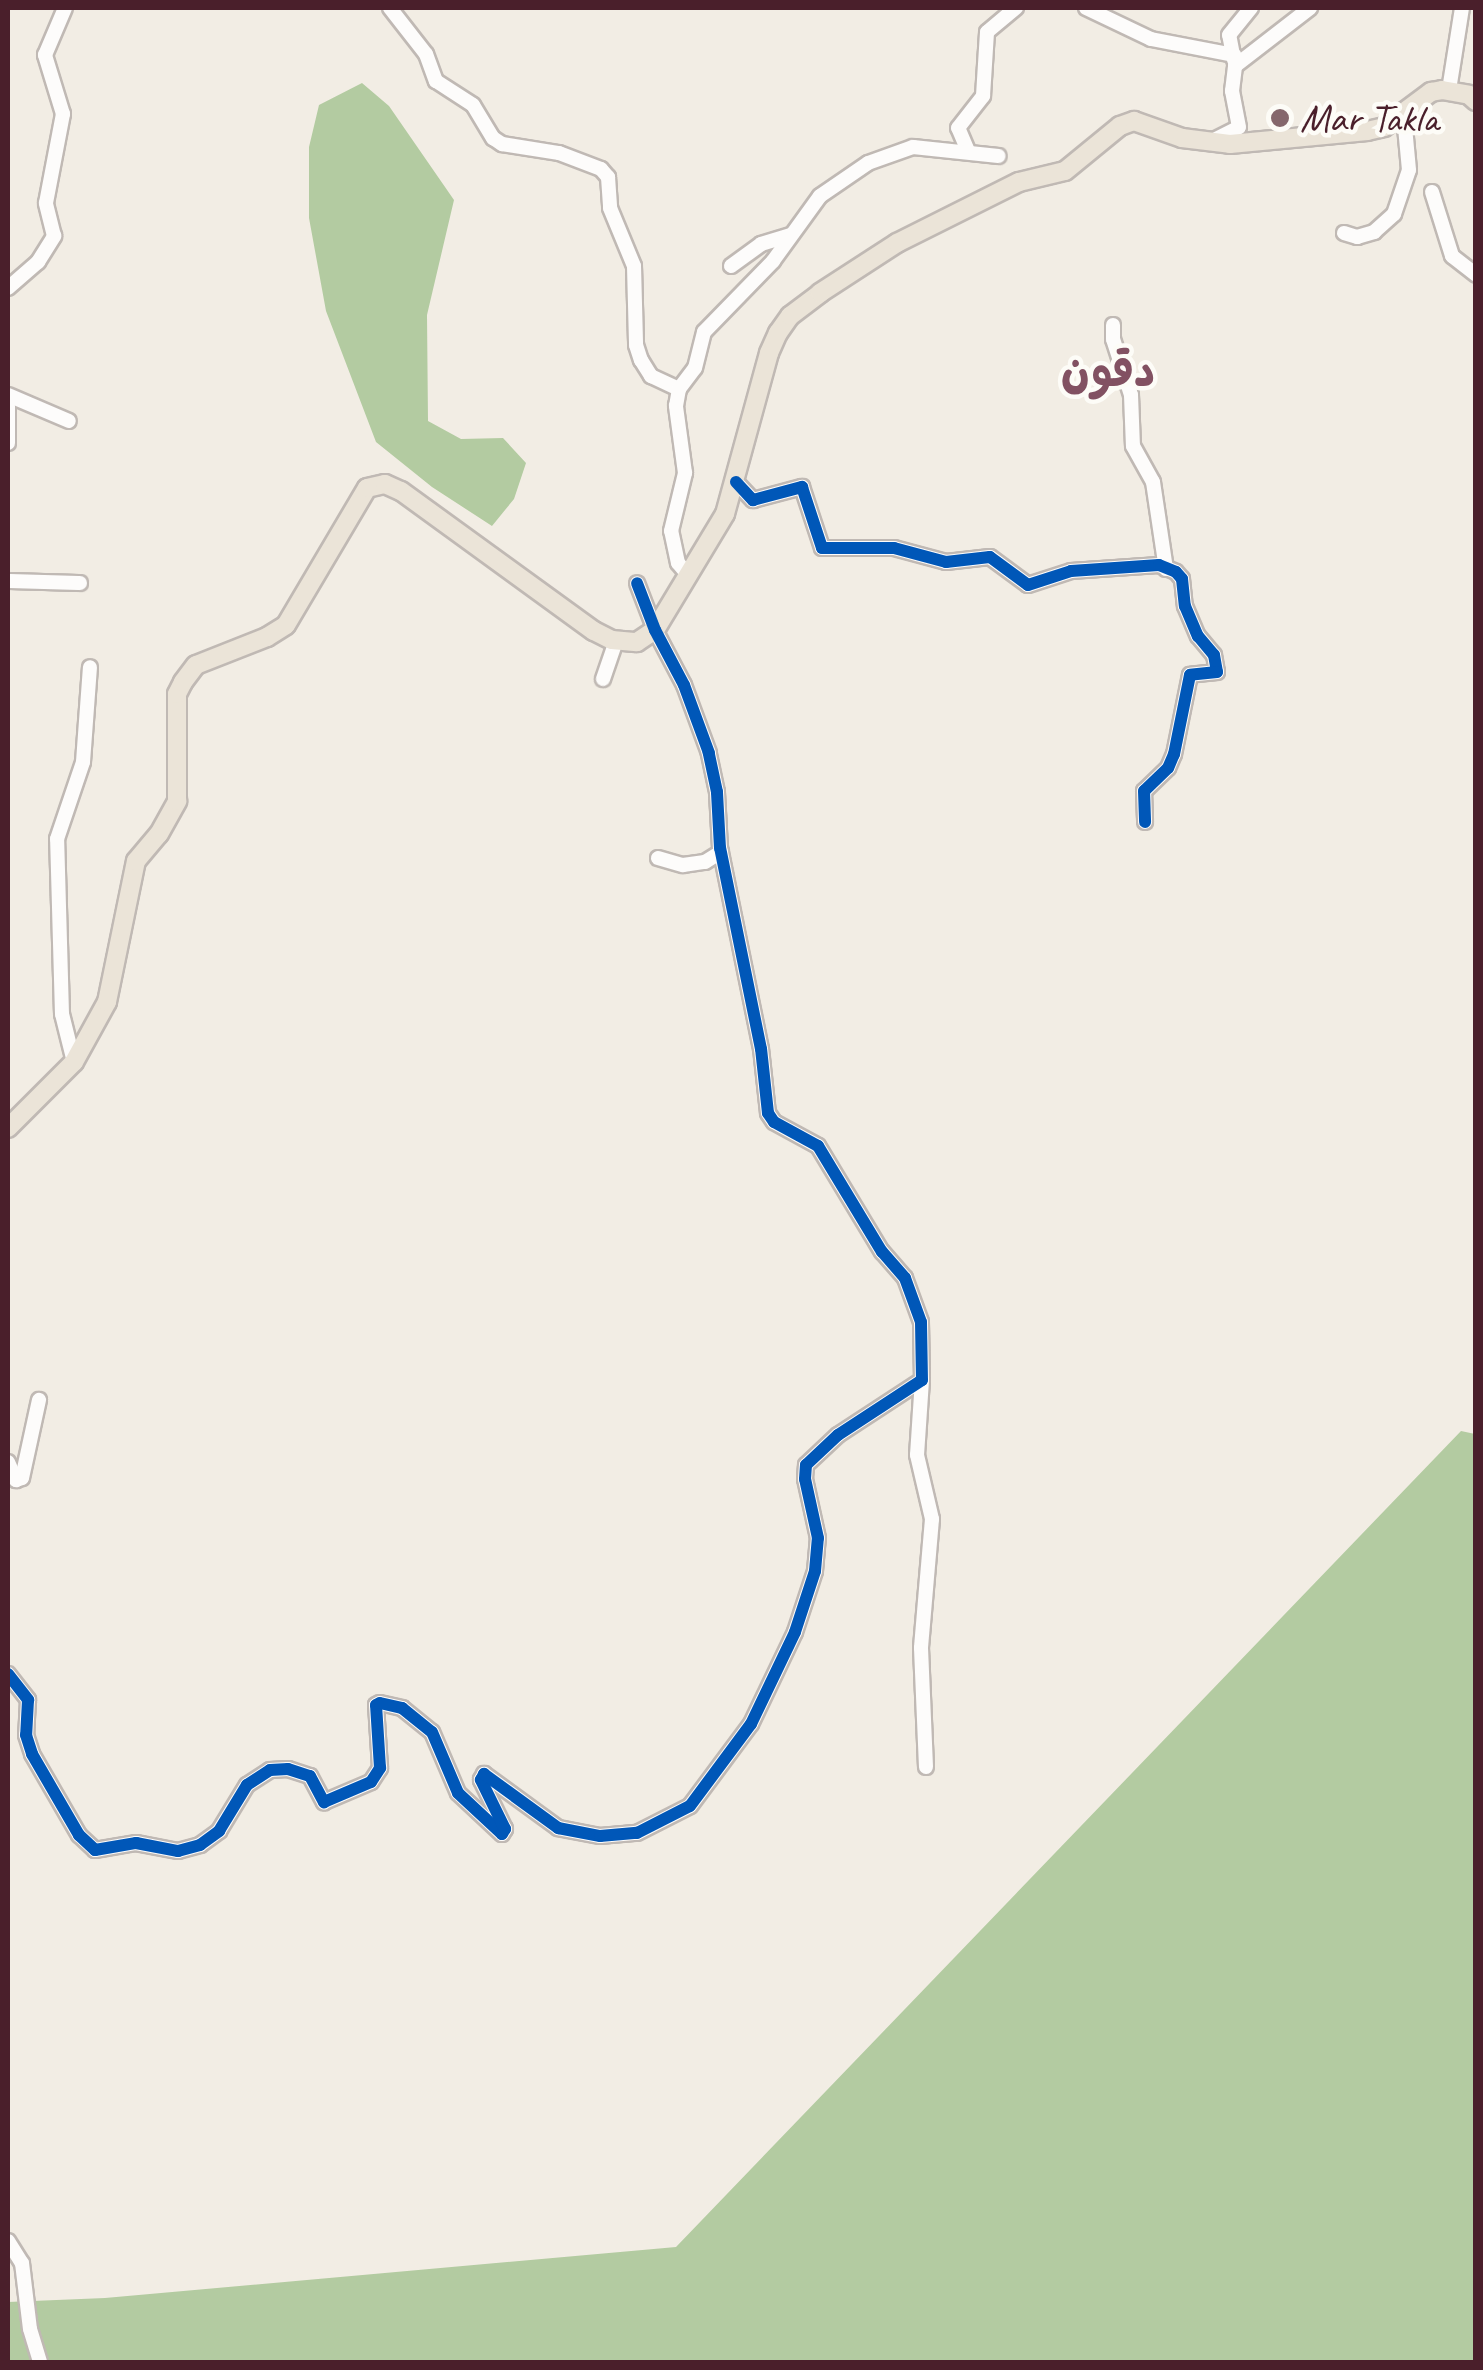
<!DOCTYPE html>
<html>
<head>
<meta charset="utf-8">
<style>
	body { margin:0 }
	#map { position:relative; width:1483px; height:2370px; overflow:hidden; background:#f2ede4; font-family:Caveat,"Playpen Sans Arabic",sans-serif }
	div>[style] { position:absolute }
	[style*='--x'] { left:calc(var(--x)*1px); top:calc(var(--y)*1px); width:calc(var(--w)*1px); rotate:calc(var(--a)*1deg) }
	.forest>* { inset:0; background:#b3cba1 }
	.roads { filter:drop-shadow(2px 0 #c0b9b4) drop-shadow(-2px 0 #c0b9b4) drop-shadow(0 2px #c0b9b4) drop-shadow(0 -2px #c0b9b4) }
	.minor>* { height:14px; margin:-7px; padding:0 7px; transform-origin:7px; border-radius:7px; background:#fdfcfb }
	.major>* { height:18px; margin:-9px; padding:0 9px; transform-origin:9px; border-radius:9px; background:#ebe4d8 }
	.cycleway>* { height:12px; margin:-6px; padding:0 6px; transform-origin:6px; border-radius:6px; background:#0057b8 }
	.dots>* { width:28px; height:28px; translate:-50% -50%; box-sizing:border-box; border:5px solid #fdfcf7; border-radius:50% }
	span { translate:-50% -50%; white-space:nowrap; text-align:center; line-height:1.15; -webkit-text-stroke:9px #fdfcf7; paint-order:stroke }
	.poi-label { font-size:40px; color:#4a1f2b }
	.left { translate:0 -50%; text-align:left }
	.quarter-label { font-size:45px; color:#825162; font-weight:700 }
	.frame { position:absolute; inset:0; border:10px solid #4a1f2b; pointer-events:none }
</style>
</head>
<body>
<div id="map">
	<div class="forest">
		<div style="clip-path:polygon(362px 83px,389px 106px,454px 200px,427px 315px,428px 421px,461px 439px,503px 438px,526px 463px,514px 499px,492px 526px,432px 487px,376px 442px,326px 311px,309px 218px,309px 147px,319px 105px)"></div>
		<div style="clip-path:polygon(1461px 1431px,1475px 1434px,1475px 2362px,8px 2362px,8px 2302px,105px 2298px,676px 2247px)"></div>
	</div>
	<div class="roads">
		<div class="minor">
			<div style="--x:390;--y:8;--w:58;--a:52"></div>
			<div style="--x:426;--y:54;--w:29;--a:70"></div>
			<div style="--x:436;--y:81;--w:44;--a:33"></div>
			<div style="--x:473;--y:105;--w:39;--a:59"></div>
			<div style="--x:493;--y:138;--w:11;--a:34"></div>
			<div style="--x:502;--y:144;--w:58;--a:9"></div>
			<div style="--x:559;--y:153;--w:45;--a:20.9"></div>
			<div style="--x:601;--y:169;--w:11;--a:49"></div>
			<div style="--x:608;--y:177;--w:31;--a:86"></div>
			<div style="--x:610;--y:208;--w:63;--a:67.5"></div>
			<div style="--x:634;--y:266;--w:79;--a:88.5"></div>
			<div style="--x:636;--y:345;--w:16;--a:72"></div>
			<div style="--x:641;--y:360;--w:19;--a:58"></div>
			<div style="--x:651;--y:376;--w:31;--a:25"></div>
			<div style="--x:1086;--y:8;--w:72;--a:25.5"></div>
			<div style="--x:1151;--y:39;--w:85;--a:10.9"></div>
			<div style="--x:1234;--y:60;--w:25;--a:-101"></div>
			<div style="--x:1229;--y:35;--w:35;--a:-51"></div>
			<div style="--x:1449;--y:90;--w:83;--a:-81"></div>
			<div style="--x:1212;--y:141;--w:30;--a:-27"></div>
			<div style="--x:1239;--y:127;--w:37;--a:-101"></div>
			<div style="--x:1232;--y:91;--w:25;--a:-83"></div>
			<div style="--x:1235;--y:66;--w:95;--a:-37.7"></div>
			<div style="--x:968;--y:151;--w:25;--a:-113"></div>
			<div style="--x:958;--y:128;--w:41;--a:-52"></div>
			<div style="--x:983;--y:96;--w:64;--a:-86.4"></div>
			<div style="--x:987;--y:32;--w:38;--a:-40"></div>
			<div style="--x:1432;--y:192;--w:67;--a:72.6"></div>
			<div style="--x:1452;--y:256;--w:31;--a:38"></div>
			<div style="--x:1344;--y:233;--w:14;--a:17"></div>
			<div style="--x:1357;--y:237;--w:18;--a:-16"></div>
			<div style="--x:1374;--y:232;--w:27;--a:-42"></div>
			<div style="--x:1394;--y:214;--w:46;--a:-71.2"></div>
			<div style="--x:1409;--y:170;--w:54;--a:-95.3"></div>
			<div style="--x:731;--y:266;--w:37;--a:-36"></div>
			<div style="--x:761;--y:244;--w:31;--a:-17"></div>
			<div style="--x:8;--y:288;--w:40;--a:-41"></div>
			<div style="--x:38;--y:262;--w:31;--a:-58"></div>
			<div style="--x:54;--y:236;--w:34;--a:-104"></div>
			<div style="--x:46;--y:203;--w:91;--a:-79.2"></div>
			<div style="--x:63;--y:114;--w:62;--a:-107"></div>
			<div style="--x:45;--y:55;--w:51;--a:-66.9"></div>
			<div style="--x:1113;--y:325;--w:14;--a:90"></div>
			<div style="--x:1113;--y:339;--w:59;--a:72.2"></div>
			<div style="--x:1131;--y:395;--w:51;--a:87.8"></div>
			<div style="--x:1133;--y:446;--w:41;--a:60.9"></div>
			<div style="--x:1153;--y:482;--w:88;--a:81.5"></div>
			<div style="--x:8;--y:395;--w:66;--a:23.1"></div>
			<div style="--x:8;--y:406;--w:37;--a:90"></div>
			<div style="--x:736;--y:482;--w:25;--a:47"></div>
			<div style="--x:753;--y:500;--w:51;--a:-14.9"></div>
			<div style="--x:802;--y:487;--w:64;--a:71.8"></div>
			<div style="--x:822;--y:548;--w:72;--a:0"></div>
			<div style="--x:894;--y:548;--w:54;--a:15.1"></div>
			<div style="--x:946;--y:562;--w:44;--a:-6.5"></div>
			<div style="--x:990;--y:557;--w:47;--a:36.4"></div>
			<div style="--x:1028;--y:585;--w:45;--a:-18"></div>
			<div style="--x:1071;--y:571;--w:88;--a:-3.9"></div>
			<div style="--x:1159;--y:565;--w:18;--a:22"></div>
			<div style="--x:1176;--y:572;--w:9;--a:49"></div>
			<div style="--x:1182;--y:579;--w:27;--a:84"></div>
			<div style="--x:1185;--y:606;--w:33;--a:67"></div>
			<div style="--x:1198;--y:636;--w:25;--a:50"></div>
			<div style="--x:1214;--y:655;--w:17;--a:80"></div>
			<div style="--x:1217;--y:672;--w:27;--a:174"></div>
			<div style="--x:1190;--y:675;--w:81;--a:101.4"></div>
			<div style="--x:1174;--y:754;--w:15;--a:113"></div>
			<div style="--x:1168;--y:768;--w:33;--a:136"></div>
			<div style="--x:1144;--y:791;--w:31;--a:88"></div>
			<div style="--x:689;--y:576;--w:17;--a:-130"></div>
			<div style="--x:678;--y:563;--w:33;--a:-102"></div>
			<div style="--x:671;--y:531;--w:60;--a:-76.4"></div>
			<div style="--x:685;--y:473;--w:68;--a:-97.7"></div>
			<div style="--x:676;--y:406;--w:17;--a:-80"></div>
			<div style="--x:679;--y:389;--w:26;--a:-53"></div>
			<div style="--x:695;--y:368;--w:37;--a:-76"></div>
			<div style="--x:704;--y:332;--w:99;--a:-45.8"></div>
			<div style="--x:773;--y:261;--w:80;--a:-54.1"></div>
			<div style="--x:820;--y:196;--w:58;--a:-34.5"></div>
			<div style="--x:868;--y:163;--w:48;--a:-19.6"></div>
			<div style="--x:913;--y:147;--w:86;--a:6"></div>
			<div style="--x:8;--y:581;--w:72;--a:1.6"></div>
			<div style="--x:603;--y:679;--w:40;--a:-71.1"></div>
			<div style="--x:658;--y:858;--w:26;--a:16"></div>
			<div style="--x:683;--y:865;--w:22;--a:-8"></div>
			<div style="--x:705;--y:862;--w:19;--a:-32"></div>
			<div style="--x:74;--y:1062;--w:49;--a:-104"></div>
			<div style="--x:62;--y:1014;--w:175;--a:-91.6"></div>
			<div style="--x:57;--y:839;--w:81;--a:-71.3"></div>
			<div style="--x:83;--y:762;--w:95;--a:-85.8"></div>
			<div style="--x:922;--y:1380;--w:75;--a:93.8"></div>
			<div style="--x:917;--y:1455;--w:66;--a:76.8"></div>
			<div style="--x:932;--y:1519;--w:129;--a:94.9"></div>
			<div style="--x:921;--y:1648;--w:119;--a:87.6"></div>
			<div style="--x:8;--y:1462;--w:20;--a:66"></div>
			<div style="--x:16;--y:1480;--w:6;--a:-18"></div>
			<div style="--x:22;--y:1478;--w:80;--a:-77.7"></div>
			<div style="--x:8;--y:1674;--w:33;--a:52"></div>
			<div style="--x:28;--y:1700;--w:35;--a:93"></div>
			<div style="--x:26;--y:1735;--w:20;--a:72"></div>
			<div style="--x:32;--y:1754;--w:94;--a:59.9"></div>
			<div style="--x:79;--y:1835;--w:22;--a:43"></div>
			<div style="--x:95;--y:1850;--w:42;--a:-9.7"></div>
			<div style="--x:136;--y:1843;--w:43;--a:10.8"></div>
			<div style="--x:178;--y:1851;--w:23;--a:-15"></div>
			<div style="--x:200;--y:1845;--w:24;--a:-36"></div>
			<div style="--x:219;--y:1831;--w:54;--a:-58.7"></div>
			<div style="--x:247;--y:1785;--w:27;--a:-33"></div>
			<div style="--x:270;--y:1770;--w:18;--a:-3"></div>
			<div style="--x:288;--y:1769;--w:23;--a:18"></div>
			<div style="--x:310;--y:1776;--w:30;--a:62"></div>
			<div style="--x:324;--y:1802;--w:51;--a:-23.1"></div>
			<div style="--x:371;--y:1782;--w:17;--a:-57"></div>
			<div style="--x:380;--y:1768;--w:63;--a:-93.6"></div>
			<div style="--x:376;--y:1705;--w:4;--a:-27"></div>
			<div style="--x:380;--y:1703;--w:23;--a:13"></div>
			<div style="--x:402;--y:1708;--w:38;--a:39"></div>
			<div style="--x:432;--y:1732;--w:66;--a:66.9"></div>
			<div style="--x:458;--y:1793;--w:60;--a:43"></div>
			<div style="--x:502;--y:1834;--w:6;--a:-59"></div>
			<div style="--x:505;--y:1829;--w:55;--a:-116.1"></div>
			<div style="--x:481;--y:1780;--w:7;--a:-63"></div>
			<div style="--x:484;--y:1774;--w:92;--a:36.1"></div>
			<div style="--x:558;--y:1828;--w:43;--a:10.8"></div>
			<div style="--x:600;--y:1836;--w:37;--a:-5"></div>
			<div style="--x:637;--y:1833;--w:59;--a:-27"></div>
			<div style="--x:690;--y:1806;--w:102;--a:-53.4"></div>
			<div style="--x:751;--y:1724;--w:102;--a:-64.4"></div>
			<div style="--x:795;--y:1632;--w:64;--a:-71.8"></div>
			<div style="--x:815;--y:1571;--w:33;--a:-85"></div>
			<div style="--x:818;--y:1538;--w:60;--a:-102.4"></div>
			<div style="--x:805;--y:1479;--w:14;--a:-86"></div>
			<div style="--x:806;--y:1465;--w:44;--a:-43.2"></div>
			<div style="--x:838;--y:1435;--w:100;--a:-33.2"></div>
			<div style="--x:922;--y:1380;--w:58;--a:-91"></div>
			<div style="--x:921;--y:1322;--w:47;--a:-110"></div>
			<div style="--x:905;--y:1278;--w:35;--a:-131"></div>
			<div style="--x:882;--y:1252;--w:124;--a:-121.1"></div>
			<div style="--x:818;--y:1146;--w:50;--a:-151.4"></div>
			<div style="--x:774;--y:1122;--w:11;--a:-124"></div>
			<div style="--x:768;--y:1113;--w:64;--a:-96.2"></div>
			<div style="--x:761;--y:1049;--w:205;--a:-101.5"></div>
			<div style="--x:720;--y:848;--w:56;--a:-93.1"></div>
			<div style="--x:717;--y:792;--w:40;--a:-102"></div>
			<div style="--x:709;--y:753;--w:72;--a:-110.2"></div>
			<div style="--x:684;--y:685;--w:62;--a:-117.8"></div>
			<div style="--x:655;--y:630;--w:50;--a:-111"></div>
			<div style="--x:8;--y:2241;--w:26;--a:58"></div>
			<div style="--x:22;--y:2263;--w:66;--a:83.1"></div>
			<div style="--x:30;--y:2329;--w:34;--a:73"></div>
		</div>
		<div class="major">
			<div style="--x:8;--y:1128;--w:93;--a:-45"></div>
			<div style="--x:74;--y:1062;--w:68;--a:-61.2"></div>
			<div style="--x:107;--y:1002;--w:144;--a:-78.4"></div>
			<div style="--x:136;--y:861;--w:35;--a:-50"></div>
			<div style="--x:159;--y:834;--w:38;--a:-61"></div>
			<div style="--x:177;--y:801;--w:107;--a:-90"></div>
			<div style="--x:177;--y:694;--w:13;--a:-63"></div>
			<div style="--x:183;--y:682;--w:21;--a:-53"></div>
			<div style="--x:196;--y:665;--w:76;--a:-21.5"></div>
			<div style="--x:267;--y:637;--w:22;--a:-32"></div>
			<div style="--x:286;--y:625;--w:159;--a:-59.4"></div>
			<div style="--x:367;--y:488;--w:18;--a:-13"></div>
			<div style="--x:385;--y:484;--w:17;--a:24"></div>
			<div style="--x:401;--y:491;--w:238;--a:36"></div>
			<div style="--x:594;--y:631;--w:20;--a:27"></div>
			<div style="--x:612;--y:640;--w:25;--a:5"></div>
			<div style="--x:637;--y:642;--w:22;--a:-34"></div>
			<div style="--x:655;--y:630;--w:135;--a:-58.9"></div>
			<div style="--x:725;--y:514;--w:167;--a:-74.7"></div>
			<div style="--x:769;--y:353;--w:22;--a:-66"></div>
			<div style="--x:778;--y:333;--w:21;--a:-55"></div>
			<div style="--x:790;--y:316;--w:38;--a:-37"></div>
			<div style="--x:820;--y:293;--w:92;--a:-33"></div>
			<div style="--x:897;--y:243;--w:136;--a:-26.6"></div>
			<div style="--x:1019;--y:182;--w:47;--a:-13.4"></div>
			<div style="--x:1065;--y:171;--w:71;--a:-39.3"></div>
			<div style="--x:1120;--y:126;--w:15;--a:-20"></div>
			<div style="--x:1134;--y:121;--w:51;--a:19.5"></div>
			<div style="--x:1182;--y:138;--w:48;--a:7.1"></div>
			<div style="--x:1230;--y:144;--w:138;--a:-5.4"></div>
			<div style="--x:1367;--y:131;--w:17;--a:-13"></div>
			<div style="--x:1384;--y:127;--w:59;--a:-36.7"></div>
			<div style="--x:1431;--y:92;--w:11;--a:-10"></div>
			<div style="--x:1442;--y:90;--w:27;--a:10"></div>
			<div style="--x:1469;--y:95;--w:9;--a:41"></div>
		</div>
	</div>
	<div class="cycleway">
		<div style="--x:736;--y:482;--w:25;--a:47"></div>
		<div style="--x:753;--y:500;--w:51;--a:-14.9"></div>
		<div style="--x:802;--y:487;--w:64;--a:71.8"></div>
		<div style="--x:822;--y:548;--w:72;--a:0"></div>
		<div style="--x:894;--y:548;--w:54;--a:15.1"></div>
		<div style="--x:946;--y:562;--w:44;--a:-6.5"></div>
		<div style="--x:990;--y:557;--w:47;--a:36.4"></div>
		<div style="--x:1028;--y:585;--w:45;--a:-18"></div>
		<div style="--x:1071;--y:571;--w:88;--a:-3.9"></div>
		<div style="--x:1159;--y:565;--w:18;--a:22"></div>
		<div style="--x:1176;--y:572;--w:9;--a:49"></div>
		<div style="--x:1182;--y:579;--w:27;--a:84"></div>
		<div style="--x:1185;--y:606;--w:33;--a:67"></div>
		<div style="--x:1198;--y:636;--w:25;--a:50"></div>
		<div style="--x:1214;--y:655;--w:17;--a:80"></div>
		<div style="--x:1217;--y:672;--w:27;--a:174"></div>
		<div style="--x:1190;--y:675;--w:81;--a:101.4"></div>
		<div style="--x:1174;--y:754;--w:15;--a:113"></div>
		<div style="--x:1168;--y:768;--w:33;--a:136"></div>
		<div style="--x:1144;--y:791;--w:31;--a:88"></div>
		<div style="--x:8;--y:1674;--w:33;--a:52"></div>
		<div style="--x:28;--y:1700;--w:35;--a:93"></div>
		<div style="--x:26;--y:1735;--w:20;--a:72"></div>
		<div style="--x:32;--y:1754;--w:94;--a:59.9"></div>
		<div style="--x:79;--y:1835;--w:22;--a:43"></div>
		<div style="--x:95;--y:1850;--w:42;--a:-9.7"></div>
		<div style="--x:136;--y:1843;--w:43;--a:10.8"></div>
		<div style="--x:178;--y:1851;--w:23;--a:-15"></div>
		<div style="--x:200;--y:1845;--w:24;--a:-36"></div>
		<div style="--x:219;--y:1831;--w:54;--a:-58.7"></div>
		<div style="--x:247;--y:1785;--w:27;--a:-33"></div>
		<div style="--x:270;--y:1770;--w:18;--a:-3"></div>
		<div style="--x:288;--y:1769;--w:23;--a:18"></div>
		<div style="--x:310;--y:1776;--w:30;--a:62"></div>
		<div style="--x:324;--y:1802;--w:51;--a:-23.1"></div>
		<div style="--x:371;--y:1782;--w:17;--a:-57"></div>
		<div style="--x:380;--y:1768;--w:63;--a:-93.6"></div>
		<div style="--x:376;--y:1705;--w:4;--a:-27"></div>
		<div style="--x:380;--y:1703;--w:23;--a:13"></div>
		<div style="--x:402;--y:1708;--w:38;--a:39"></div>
		<div style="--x:432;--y:1732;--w:66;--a:66.9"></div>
		<div style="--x:458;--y:1793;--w:60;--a:43"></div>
		<div style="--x:502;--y:1834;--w:6;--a:-59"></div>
		<div style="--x:505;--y:1829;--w:55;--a:-116.1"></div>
		<div style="--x:481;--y:1780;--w:7;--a:-63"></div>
		<div style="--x:484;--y:1774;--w:92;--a:36.1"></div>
		<div style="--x:558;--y:1828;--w:43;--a:10.8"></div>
		<div style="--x:600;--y:1836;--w:37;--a:-5"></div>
		<div style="--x:637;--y:1833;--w:59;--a:-27"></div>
		<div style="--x:690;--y:1806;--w:102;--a:-53.4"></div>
		<div style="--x:751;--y:1724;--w:102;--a:-64.4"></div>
		<div style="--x:795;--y:1632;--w:64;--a:-71.8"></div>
		<div style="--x:815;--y:1571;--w:33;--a:-85"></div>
		<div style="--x:818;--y:1538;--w:60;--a:-102.4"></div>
		<div style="--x:805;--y:1479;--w:14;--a:-86"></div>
		<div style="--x:806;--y:1465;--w:44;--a:-43.2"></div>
		<div style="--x:838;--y:1435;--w:100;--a:-33.2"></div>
		<div style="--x:922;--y:1380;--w:58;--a:-91"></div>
		<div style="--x:921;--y:1322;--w:47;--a:-110"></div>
		<div style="--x:905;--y:1278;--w:35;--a:-131"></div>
		<div style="--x:882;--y:1252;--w:124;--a:-121.1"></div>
		<div style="--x:818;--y:1146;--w:50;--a:-151.4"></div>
		<div style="--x:774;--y:1122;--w:11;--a:-124"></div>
		<div style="--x:768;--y:1113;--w:64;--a:-96.2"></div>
		<div style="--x:761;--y:1049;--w:205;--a:-101.5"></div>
		<div style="--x:720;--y:848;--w:56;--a:-93.1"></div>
		<div style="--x:717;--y:792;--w:40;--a:-102"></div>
		<div style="--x:709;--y:753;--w:72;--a:-110.2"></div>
		<div style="--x:684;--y:685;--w:62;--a:-117.8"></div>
		<div style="--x:655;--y:630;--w:50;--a:-111"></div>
	</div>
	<div class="dots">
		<div style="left:1280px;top:118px;background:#85676c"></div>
	</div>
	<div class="poi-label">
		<span class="left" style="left:1300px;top:118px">Mar Takla</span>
	</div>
	<div class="quarter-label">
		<span style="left:1108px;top:372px">دقون</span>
	</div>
	<div class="frame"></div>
</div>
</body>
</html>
